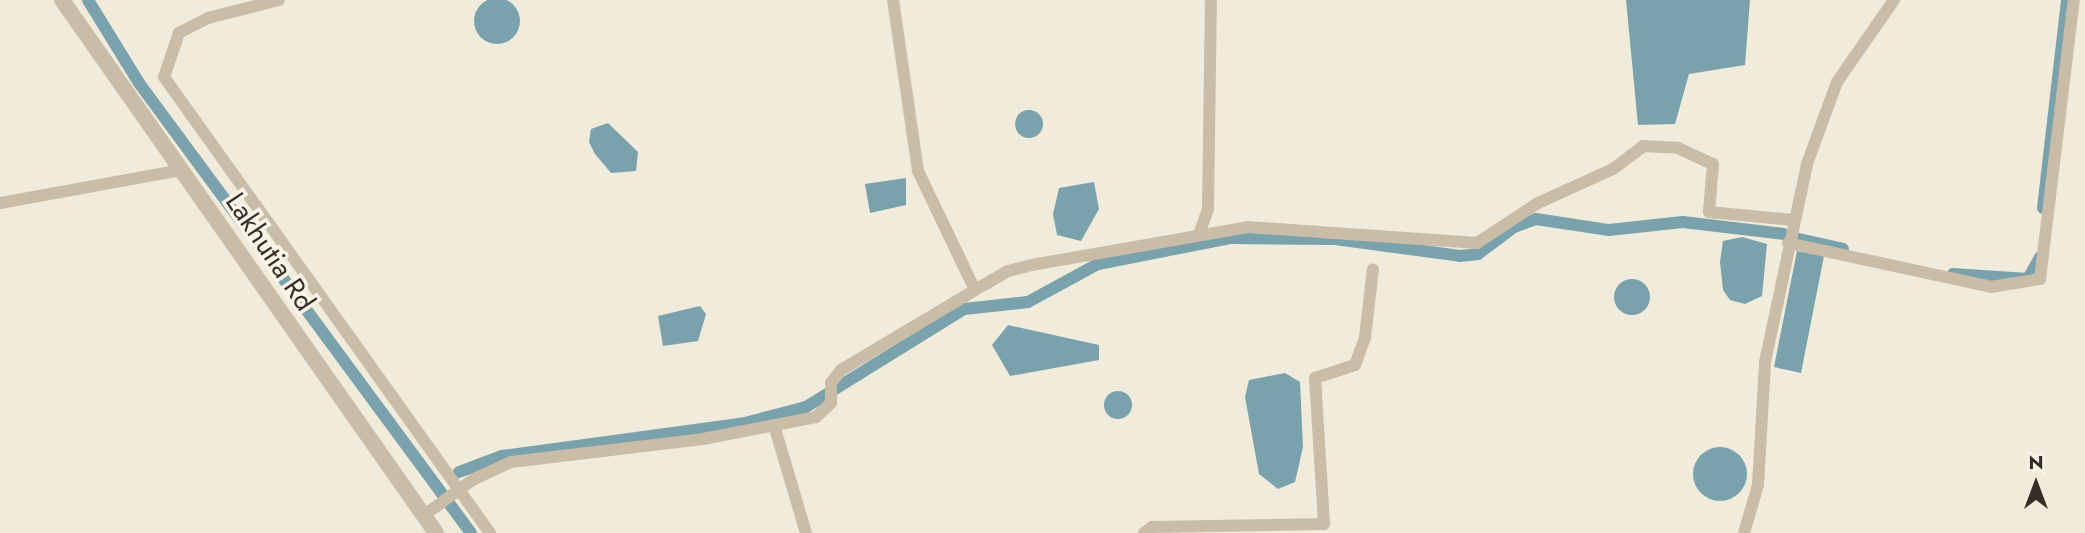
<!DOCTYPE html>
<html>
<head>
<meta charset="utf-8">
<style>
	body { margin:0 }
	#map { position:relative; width:2085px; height:533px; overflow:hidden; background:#f1ebdb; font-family:Jost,sans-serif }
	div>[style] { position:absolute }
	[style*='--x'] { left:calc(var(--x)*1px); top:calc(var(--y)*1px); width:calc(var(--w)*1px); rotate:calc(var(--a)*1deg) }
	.water>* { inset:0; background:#7aa2ad }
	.round { border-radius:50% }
	.canal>* { height:12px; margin:-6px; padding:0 6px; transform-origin:6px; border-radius:6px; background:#7aa2ad }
	.minor>* { height:12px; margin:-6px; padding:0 6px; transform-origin:6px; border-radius:6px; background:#c9bda7 }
	.tertiary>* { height:16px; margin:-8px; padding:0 8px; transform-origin:8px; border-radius:8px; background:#c9bda7 }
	span { translate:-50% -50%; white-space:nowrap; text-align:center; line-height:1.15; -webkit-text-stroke:7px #f9f4e7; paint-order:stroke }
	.street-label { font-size:28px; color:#352e27 }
	.north { position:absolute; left:2001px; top:449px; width:70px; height:70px; -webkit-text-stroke:5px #f9f4e7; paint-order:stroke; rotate:0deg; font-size:19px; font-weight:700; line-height:28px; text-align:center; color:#352e27 }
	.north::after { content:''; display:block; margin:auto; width:24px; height:32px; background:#352e27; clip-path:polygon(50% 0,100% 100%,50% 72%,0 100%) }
</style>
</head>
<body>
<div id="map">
	<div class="water">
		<div class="round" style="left:474px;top:-2px;width:46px;height:46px"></div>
		<div style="clip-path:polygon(1626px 0,1750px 0,1745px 65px,1689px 74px,1675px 124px,1638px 125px)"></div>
		<div class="round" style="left:1015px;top:110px;width:28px;height:28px"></div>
		<div style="clip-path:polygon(608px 123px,638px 152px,636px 171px,611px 173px,595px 154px,589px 142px,591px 129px)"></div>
		<div style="clip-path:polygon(906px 178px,906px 205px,870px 213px,865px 184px)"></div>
		<div style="clip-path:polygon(1094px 182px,1099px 209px,1081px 241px,1057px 235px,1053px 214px,1059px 188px)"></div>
		<div style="clip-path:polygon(1742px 237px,1767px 244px,1762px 296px,1745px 304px,1730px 300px,1723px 290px,1720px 262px,1723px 241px)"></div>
		<div style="clip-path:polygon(1797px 251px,1824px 256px,1801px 373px,1774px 367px)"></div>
		<div class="round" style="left:1614px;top:279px;width:36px;height:36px"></div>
		<div style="clip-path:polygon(700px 306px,706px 314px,698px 341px,663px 346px,658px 316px)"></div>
		<div style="clip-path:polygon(1008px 325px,1099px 345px,1099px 360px,1010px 376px,992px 345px)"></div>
		<div style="clip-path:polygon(1285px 373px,1300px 382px,1303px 447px,1295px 482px,1278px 489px,1259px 474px,1245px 397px,1249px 380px)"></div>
		<div class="round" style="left:1104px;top:391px;width:28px;height:28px"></div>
		<div class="round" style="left:1693px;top:447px;width:54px;height:54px"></div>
	</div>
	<div class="canal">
		<div style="--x:88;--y:0;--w:97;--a:58.4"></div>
		<div style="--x:139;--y:83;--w:559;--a:53.58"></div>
		<div style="--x:2043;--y:208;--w:209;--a:-83.4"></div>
		<div style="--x:1799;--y:239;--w:45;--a:12.8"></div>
		<div style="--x:1953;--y:274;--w:75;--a:3.8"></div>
		<div style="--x:2028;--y:279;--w:25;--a:-61"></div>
		<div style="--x:459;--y:472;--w:46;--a:-20.4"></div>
		<div style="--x:502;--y:456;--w:245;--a:-7.7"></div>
		<div style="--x:745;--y:423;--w:63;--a:-14.7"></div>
		<div style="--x:806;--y:407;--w:186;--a:-31.8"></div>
		<div style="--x:964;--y:309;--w:64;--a:-6.2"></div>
		<div style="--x:1028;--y:302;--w:80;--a:-28.5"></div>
		<div style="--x:1098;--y:264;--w:136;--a:-11.1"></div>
		<div style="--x:1231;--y:238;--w:104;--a:0.6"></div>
		<div style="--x:1335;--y:239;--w:126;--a:7.7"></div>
		<div style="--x:1460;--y:256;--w:18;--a:-6"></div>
		<div style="--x:1478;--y:254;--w:45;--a:-36.9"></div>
		<div style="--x:1514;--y:227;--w:23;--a:-20"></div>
		<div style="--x:1536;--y:219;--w:74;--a:8.6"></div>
		<div style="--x:1609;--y:230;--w:74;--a:-6.2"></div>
		<div style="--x:1683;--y:222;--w:101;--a:6.8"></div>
	</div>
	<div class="minor">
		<div style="--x:279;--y:0;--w:73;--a:165.8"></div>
		<div style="--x:208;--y:18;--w:33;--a:153"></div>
		<div style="--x:179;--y:33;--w:46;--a:108.8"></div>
		<div style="--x:164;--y:77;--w:561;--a:54.44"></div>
		<div style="--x:0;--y:203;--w:185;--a:-10.3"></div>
		<div style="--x:1199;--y:234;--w:27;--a:-70"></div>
		<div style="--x:1208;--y:209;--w:209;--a:-89.2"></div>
		<div style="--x:1788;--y:243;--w:208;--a:12.2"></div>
		<div style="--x:1991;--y:287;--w:50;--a:-9.3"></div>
		<div style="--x:2040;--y:279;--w:281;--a:-83.1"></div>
		<div style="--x:975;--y:290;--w:38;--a:-30"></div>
		<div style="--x:1008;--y:271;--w:30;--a:-14"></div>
		<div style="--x:1037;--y:264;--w:214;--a:-9.9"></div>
		<div style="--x:1248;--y:227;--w:230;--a:4"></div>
		<div style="--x:1477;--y:243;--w:73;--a:-33.3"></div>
		<div style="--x:1538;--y:203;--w:82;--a:-24.4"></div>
		<div style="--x:1613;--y:169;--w:38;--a:-37"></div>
		<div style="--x:1643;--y:146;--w:35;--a:3"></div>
		<div style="--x:1678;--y:148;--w:38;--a:25"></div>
		<div style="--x:1713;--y:164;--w:48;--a:94.8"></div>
		<div style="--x:1709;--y:212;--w:85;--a:5.4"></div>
		<div style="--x:774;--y:425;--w:113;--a:73.5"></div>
		<div style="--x:423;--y:516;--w:63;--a:-36"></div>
		<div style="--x:474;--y:479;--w:41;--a:-24.7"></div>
		<div style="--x:511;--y:462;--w:193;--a:-6.8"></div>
		<div style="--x:703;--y:439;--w:115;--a:-11"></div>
		<div style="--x:816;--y:417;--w:21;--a:-43"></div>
		<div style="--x:831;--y:403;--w:20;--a:-90"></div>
		<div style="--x:831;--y:383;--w:16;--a:-52"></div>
		<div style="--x:841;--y:370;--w:156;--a:-30.8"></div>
		<div style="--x:975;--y:290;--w:132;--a:-115.6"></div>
		<div style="--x:918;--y:171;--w:173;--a:-98.3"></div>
		<div style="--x:1144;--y:533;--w:10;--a:-37"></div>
		<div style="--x:1152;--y:527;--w:172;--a:-1"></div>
		<div style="--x:1324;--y:524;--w:146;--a:-93.5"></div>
		<div style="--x:1315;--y:378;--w:42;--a:-18"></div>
		<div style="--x:1355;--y:365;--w:30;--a:-70"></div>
		<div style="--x:1365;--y:337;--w:68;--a:-83.3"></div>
		<div style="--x:1744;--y:533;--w:50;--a:-73.7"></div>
		<div style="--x:1758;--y:485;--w:123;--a:-86.7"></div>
		<div style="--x:1765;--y:362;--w:202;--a:-78"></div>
		<div style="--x:1807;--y:164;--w:87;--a:-69.9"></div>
		<div style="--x:1837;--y:82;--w:100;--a:-55.2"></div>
	</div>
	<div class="tertiary">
		<div style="--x:62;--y:0;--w:651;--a:54.94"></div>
	</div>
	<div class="street-label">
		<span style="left:270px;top:252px;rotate:56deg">Lakhutia Rd</span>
	</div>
	<div class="north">N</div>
</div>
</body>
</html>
